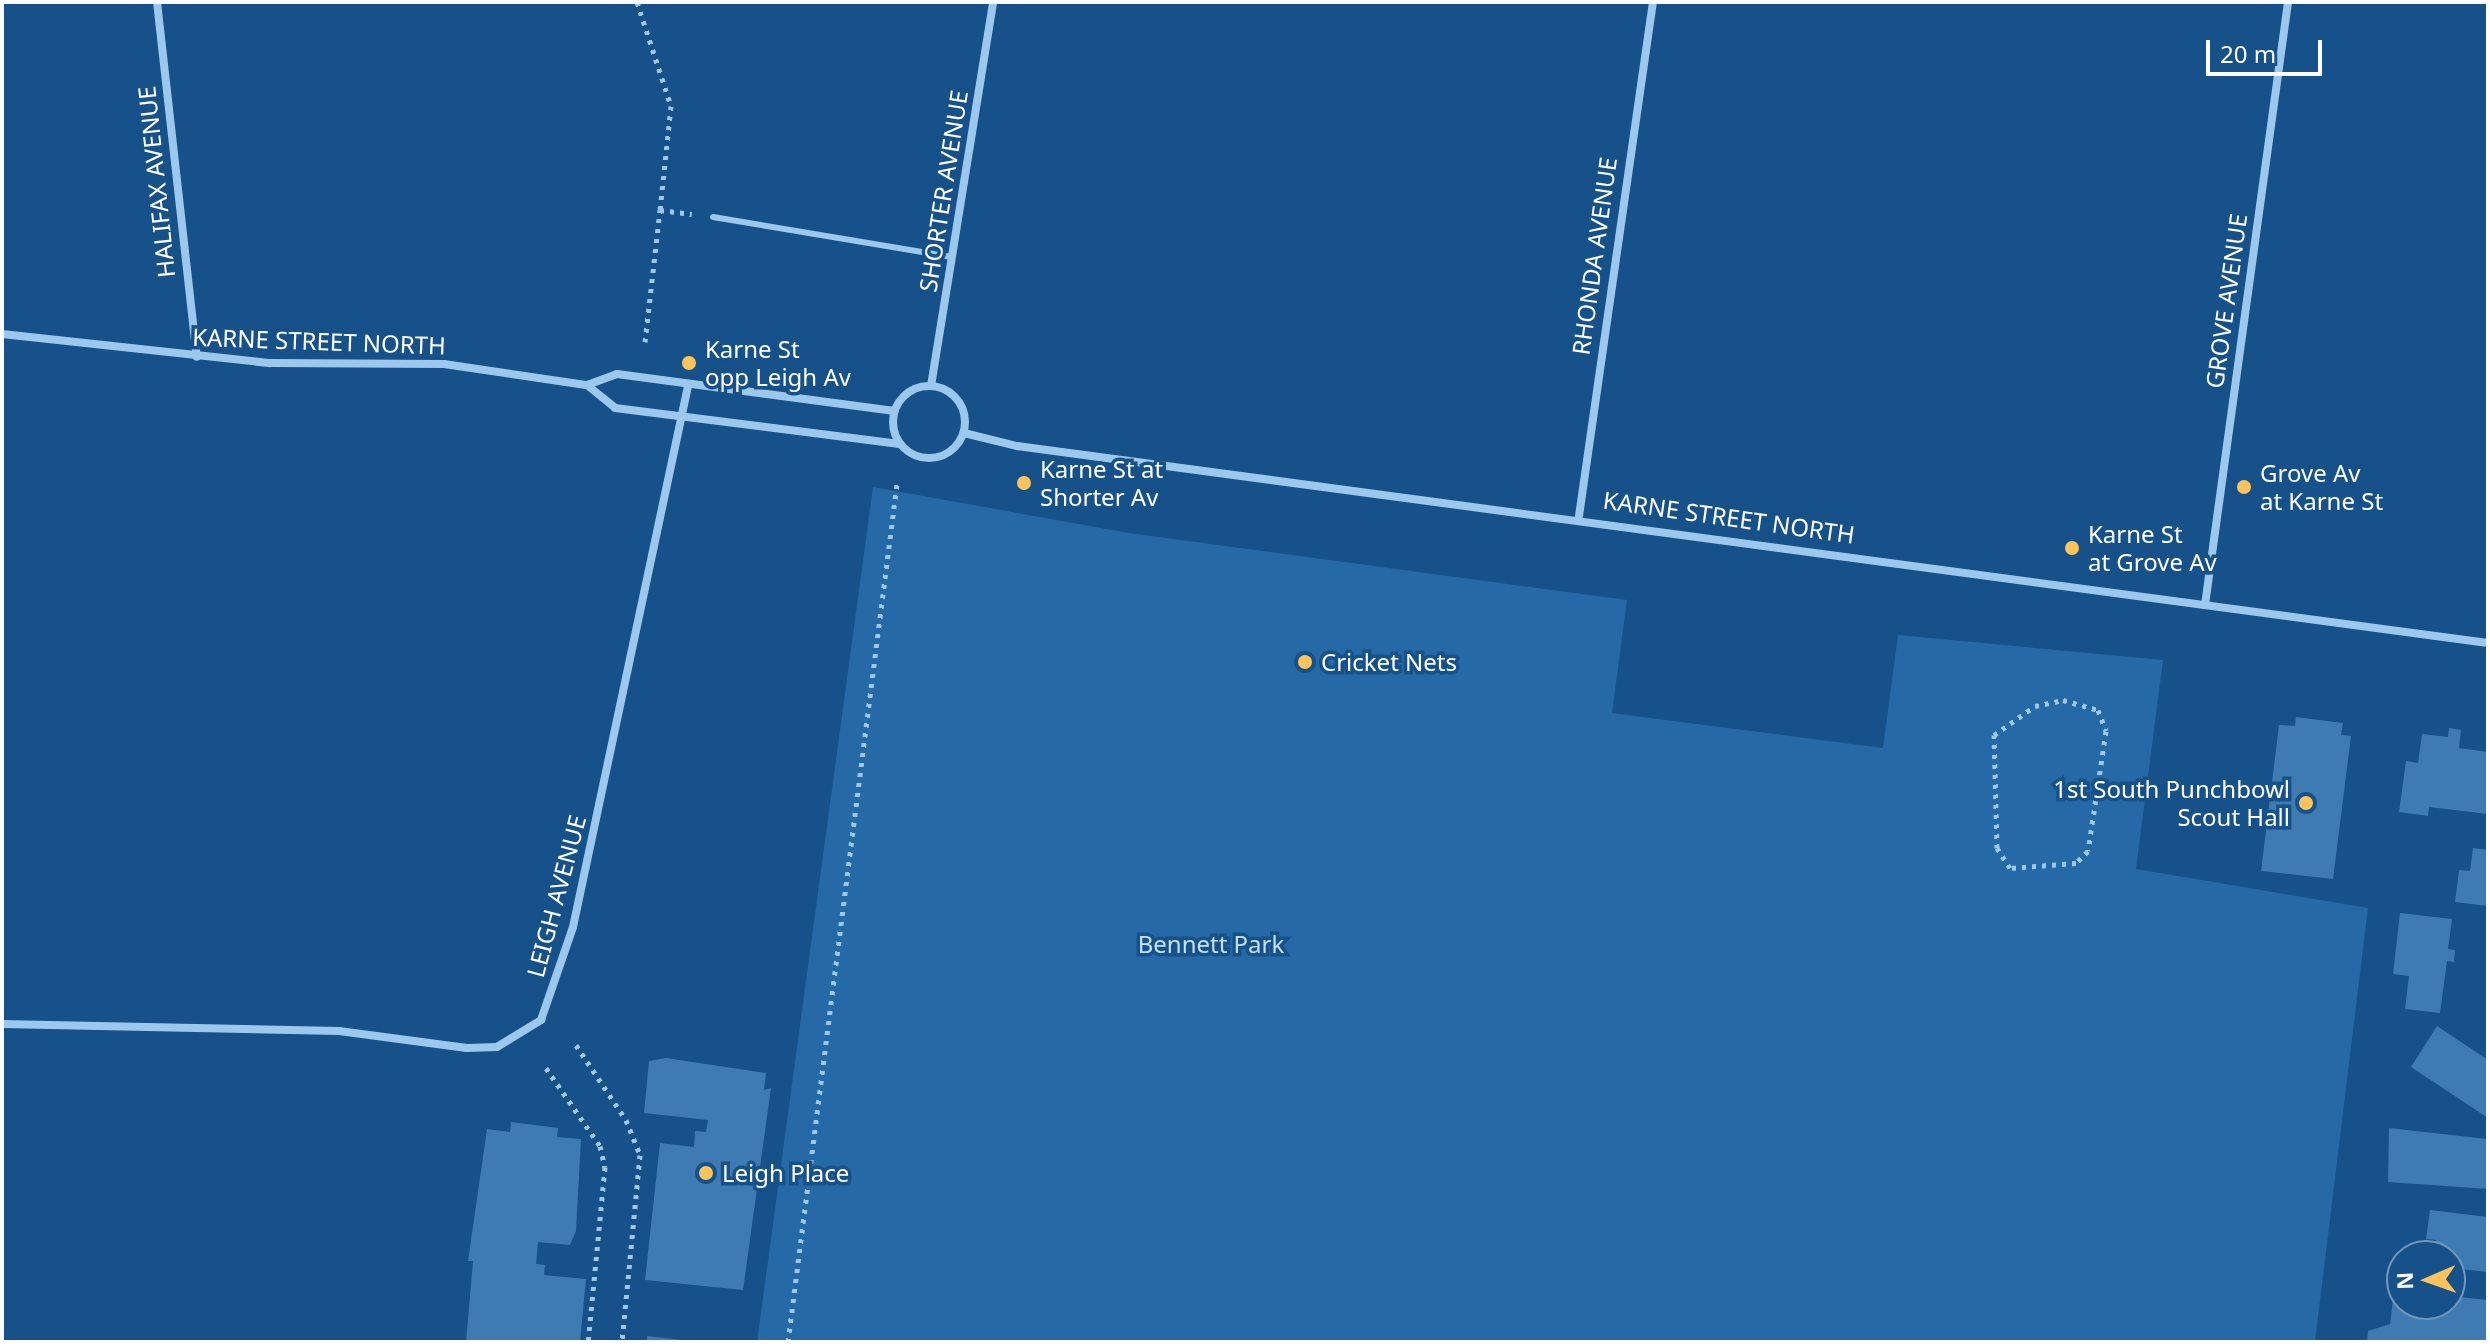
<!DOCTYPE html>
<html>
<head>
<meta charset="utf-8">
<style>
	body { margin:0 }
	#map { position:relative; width:2490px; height:1344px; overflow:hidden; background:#165189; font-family:"Noto Sans",sans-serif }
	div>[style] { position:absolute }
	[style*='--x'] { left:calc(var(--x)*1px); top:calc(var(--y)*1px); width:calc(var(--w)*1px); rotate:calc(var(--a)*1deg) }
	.green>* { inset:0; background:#2569a7 }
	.building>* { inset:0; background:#3e7bb2 }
	.path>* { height:5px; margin-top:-2.5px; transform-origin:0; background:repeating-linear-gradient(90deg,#9dc8ee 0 4px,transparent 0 10px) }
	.lane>* { height:6px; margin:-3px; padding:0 3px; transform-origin:3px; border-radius:3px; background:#9dc8ee }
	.street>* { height:8px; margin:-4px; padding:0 4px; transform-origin:4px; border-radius:4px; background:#9dc8ee }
	.street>.ring { margin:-4px; padding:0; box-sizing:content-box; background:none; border:8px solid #9dc8ee; border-radius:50% }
	.dots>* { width:22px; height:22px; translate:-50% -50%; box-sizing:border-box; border:4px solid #165189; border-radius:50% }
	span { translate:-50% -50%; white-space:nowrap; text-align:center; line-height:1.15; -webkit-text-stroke:7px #165189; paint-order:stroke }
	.street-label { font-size:24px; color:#fff }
	.poi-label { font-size:24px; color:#fff }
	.left { translate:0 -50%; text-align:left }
	.right { translate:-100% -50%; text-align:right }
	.park-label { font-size:24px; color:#c3e1fb }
	.frame { position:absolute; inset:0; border:4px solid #fff; pointer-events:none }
	.north { position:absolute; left:2386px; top:1240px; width:80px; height:80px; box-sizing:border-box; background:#165189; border:2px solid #7397b8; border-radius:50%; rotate:268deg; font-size:22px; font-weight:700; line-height:32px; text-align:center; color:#fff }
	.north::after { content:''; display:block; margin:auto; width:28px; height:36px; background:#ffc35b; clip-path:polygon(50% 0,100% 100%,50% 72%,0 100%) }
	.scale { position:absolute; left:2206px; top:40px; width:116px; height:36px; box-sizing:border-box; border:4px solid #fff; border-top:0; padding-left:10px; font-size:24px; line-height:28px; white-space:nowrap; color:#fff; -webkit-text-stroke:6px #165189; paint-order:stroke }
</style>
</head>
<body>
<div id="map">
	<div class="green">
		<div style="clip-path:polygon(873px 487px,1129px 533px,1627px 600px,1612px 713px,1883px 748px,1898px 635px,2163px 660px,2136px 869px,2368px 908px,2315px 1342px,757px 1342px)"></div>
	</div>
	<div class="building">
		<div style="clip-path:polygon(2296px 717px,2343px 723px,2341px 735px,2351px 736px,2333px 879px,2261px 871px,2279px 725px,2295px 726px)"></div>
		<div style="clip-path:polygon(2449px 728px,2461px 730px,2459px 748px,2488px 752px,2488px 814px,2429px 807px,2428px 816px,2399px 812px,2406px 761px,2418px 763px,2422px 734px,2448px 737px)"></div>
		<div style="clip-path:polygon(2473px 848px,2488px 850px,2488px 906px,2455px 902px,2459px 870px,2470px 871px)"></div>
		<div style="clip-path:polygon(2400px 913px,2452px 919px,2448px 949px,2455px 950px,2454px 962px,2447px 961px,2440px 1013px,2405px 1009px,2409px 976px,2393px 974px)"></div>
		<div style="clip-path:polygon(2437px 1026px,2488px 1060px,2488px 1118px,2411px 1067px)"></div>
		<div style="clip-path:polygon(666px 1058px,766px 1073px,764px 1090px,771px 1088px,743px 1290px,645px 1280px,660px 1143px,694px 1147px,695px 1131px,706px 1132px,708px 1120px,644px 1113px,649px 1061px)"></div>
		<div style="clip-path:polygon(511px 1122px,558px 1128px,557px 1137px,581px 1139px,576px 1231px,570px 1245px,538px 1242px,536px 1264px,545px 1265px,544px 1275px,586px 1279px,580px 1342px,466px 1342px,473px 1261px,468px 1261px,487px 1129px,510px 1132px)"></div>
		<div style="clip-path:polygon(2389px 1128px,2487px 1139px,2488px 1189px,2388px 1182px)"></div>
		<div style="clip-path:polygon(2430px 1210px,2488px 1217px,2488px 1272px,2450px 1268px,2450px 1256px,2435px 1256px,2436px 1240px,2426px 1239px)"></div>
		<div style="clip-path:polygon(2395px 1285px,2402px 1286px,2402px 1304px,2450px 1304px,2450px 1296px,2488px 1300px,2488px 1342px,2367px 1342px,2368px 1331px,2390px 1324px)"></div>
		<div style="clip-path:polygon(647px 1336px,681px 1340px,681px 1342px,647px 1342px)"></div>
	</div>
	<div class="path">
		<div style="--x:637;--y:2;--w:109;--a:71.9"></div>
		<div style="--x:671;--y:106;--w:105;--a:96"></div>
		<div style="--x:645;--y:342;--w:133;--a:-83.5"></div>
		<div style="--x:660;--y:210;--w:32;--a:7"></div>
		<div style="--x:2063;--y:700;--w:36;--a:16"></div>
		<div style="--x:2098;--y:710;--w:22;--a:69"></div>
		<div style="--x:2106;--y:731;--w:121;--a:98.5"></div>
		<div style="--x:2088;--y:851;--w:17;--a:135"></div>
		<div style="--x:2076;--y:863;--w:66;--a:175.7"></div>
		<div style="--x:2010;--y:868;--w:24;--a:-123"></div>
		<div style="--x:1997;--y:848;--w:113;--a:-91.5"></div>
		<div style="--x:1994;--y:735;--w:50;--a:-35.3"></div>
		<div style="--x:2035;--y:706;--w:29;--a:-12"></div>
		<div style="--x:576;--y:1045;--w:90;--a:56.3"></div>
		<div style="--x:626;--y:1120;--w:38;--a:68"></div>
		<div style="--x:640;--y:1155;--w:188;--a:95.5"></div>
		<div style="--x:546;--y:1068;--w:95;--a:55.3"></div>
		<div style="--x:600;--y:1146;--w:22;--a:77"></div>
		<div style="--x:605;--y:1167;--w:176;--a:95.5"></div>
		<div style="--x:788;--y:1342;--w:865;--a:-82.76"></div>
	</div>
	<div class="lane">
		<div style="--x:713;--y:217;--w:242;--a:9.5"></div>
	</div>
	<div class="street">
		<div style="--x:157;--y:2;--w:357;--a:83.6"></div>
		<div style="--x:2;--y:334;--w:270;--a:6.2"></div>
		<div style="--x:270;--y:363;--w:174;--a:0.3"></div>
		<div style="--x:444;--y:364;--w:145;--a:8.4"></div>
		<div style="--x:587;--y:385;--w:32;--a:-20"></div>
		<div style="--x:617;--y:374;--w:280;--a:7.6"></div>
		<div style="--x:587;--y:385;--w:36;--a:39"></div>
		<div style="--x:615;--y:408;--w:287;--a:7.2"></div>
		<div style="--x:931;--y:386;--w:389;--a:-80.8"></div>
		<div class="ring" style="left:893px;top:386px;width:64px;height:64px"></div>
		<div style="--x:964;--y:433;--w:55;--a:13.8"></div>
		<div style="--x:1017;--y:446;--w:1484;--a:7.63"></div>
		<div style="--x:1579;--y:516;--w:519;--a:-81.81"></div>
		<div style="--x:2205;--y:605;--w:609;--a:-82.16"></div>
		<div style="--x:2;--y:1024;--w:337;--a:1.2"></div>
		<div style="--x:339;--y:1031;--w:129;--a:7.6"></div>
		<div style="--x:467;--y:1048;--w:30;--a:-2"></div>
		<div style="--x:497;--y:1047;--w:52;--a:-31.5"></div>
		<div style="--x:541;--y:1020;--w:98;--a:-71"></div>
		<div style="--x:573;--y:927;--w:553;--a:-78"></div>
	</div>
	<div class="dots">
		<div style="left:689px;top:363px;background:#ffc35b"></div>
		<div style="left:1024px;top:483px;background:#ffc35b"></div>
		<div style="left:2244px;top:487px;background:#ffc35b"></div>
		<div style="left:2072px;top:548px;background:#ffc35b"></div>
		<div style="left:1305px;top:662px;background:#ffc35b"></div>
		<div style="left:2306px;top:803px;background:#ffc35b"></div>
		<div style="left:706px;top:1173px;background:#ffc35b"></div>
	</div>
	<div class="street-label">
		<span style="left:156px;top:182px;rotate:-96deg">HALIFAX AVENUE</span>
		<span style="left:943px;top:191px;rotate:-81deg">SHORTER AVENUE</span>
		<span style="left:1594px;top:256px;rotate:-82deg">RHONDA AVENUE</span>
		<span style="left:2226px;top:301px;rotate:-82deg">GROVE AVENUE</span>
		<span style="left:319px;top:341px;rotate:2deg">KARNE STREET NORTH</span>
		<span style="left:1729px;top:517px;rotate:8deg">KARNE STREET NORTH</span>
		<span style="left:556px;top:896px;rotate:-75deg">LEIGH AVENUE</span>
	</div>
	<div class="poi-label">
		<span class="left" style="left:705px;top:363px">Karne St<br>opp Leigh Av</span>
		<span class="left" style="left:1040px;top:483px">Karne St at<br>Shorter Av</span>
		<span class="left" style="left:2260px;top:487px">Grove Av<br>at Karne St</span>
		<span class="left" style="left:2088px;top:548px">Karne St<br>at Grove Av</span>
		<span class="left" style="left:1321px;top:662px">Cricket Nets</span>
		<span class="right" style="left:2290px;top:803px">1st South Punchbowl<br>Scout Hall</span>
		<span class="left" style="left:722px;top:1173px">Leigh Place</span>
	</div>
	<div class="park-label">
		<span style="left:1211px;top:944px">Bennett Park</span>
	</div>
	<div class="frame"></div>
	<div class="north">N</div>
	<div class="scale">20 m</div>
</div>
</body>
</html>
